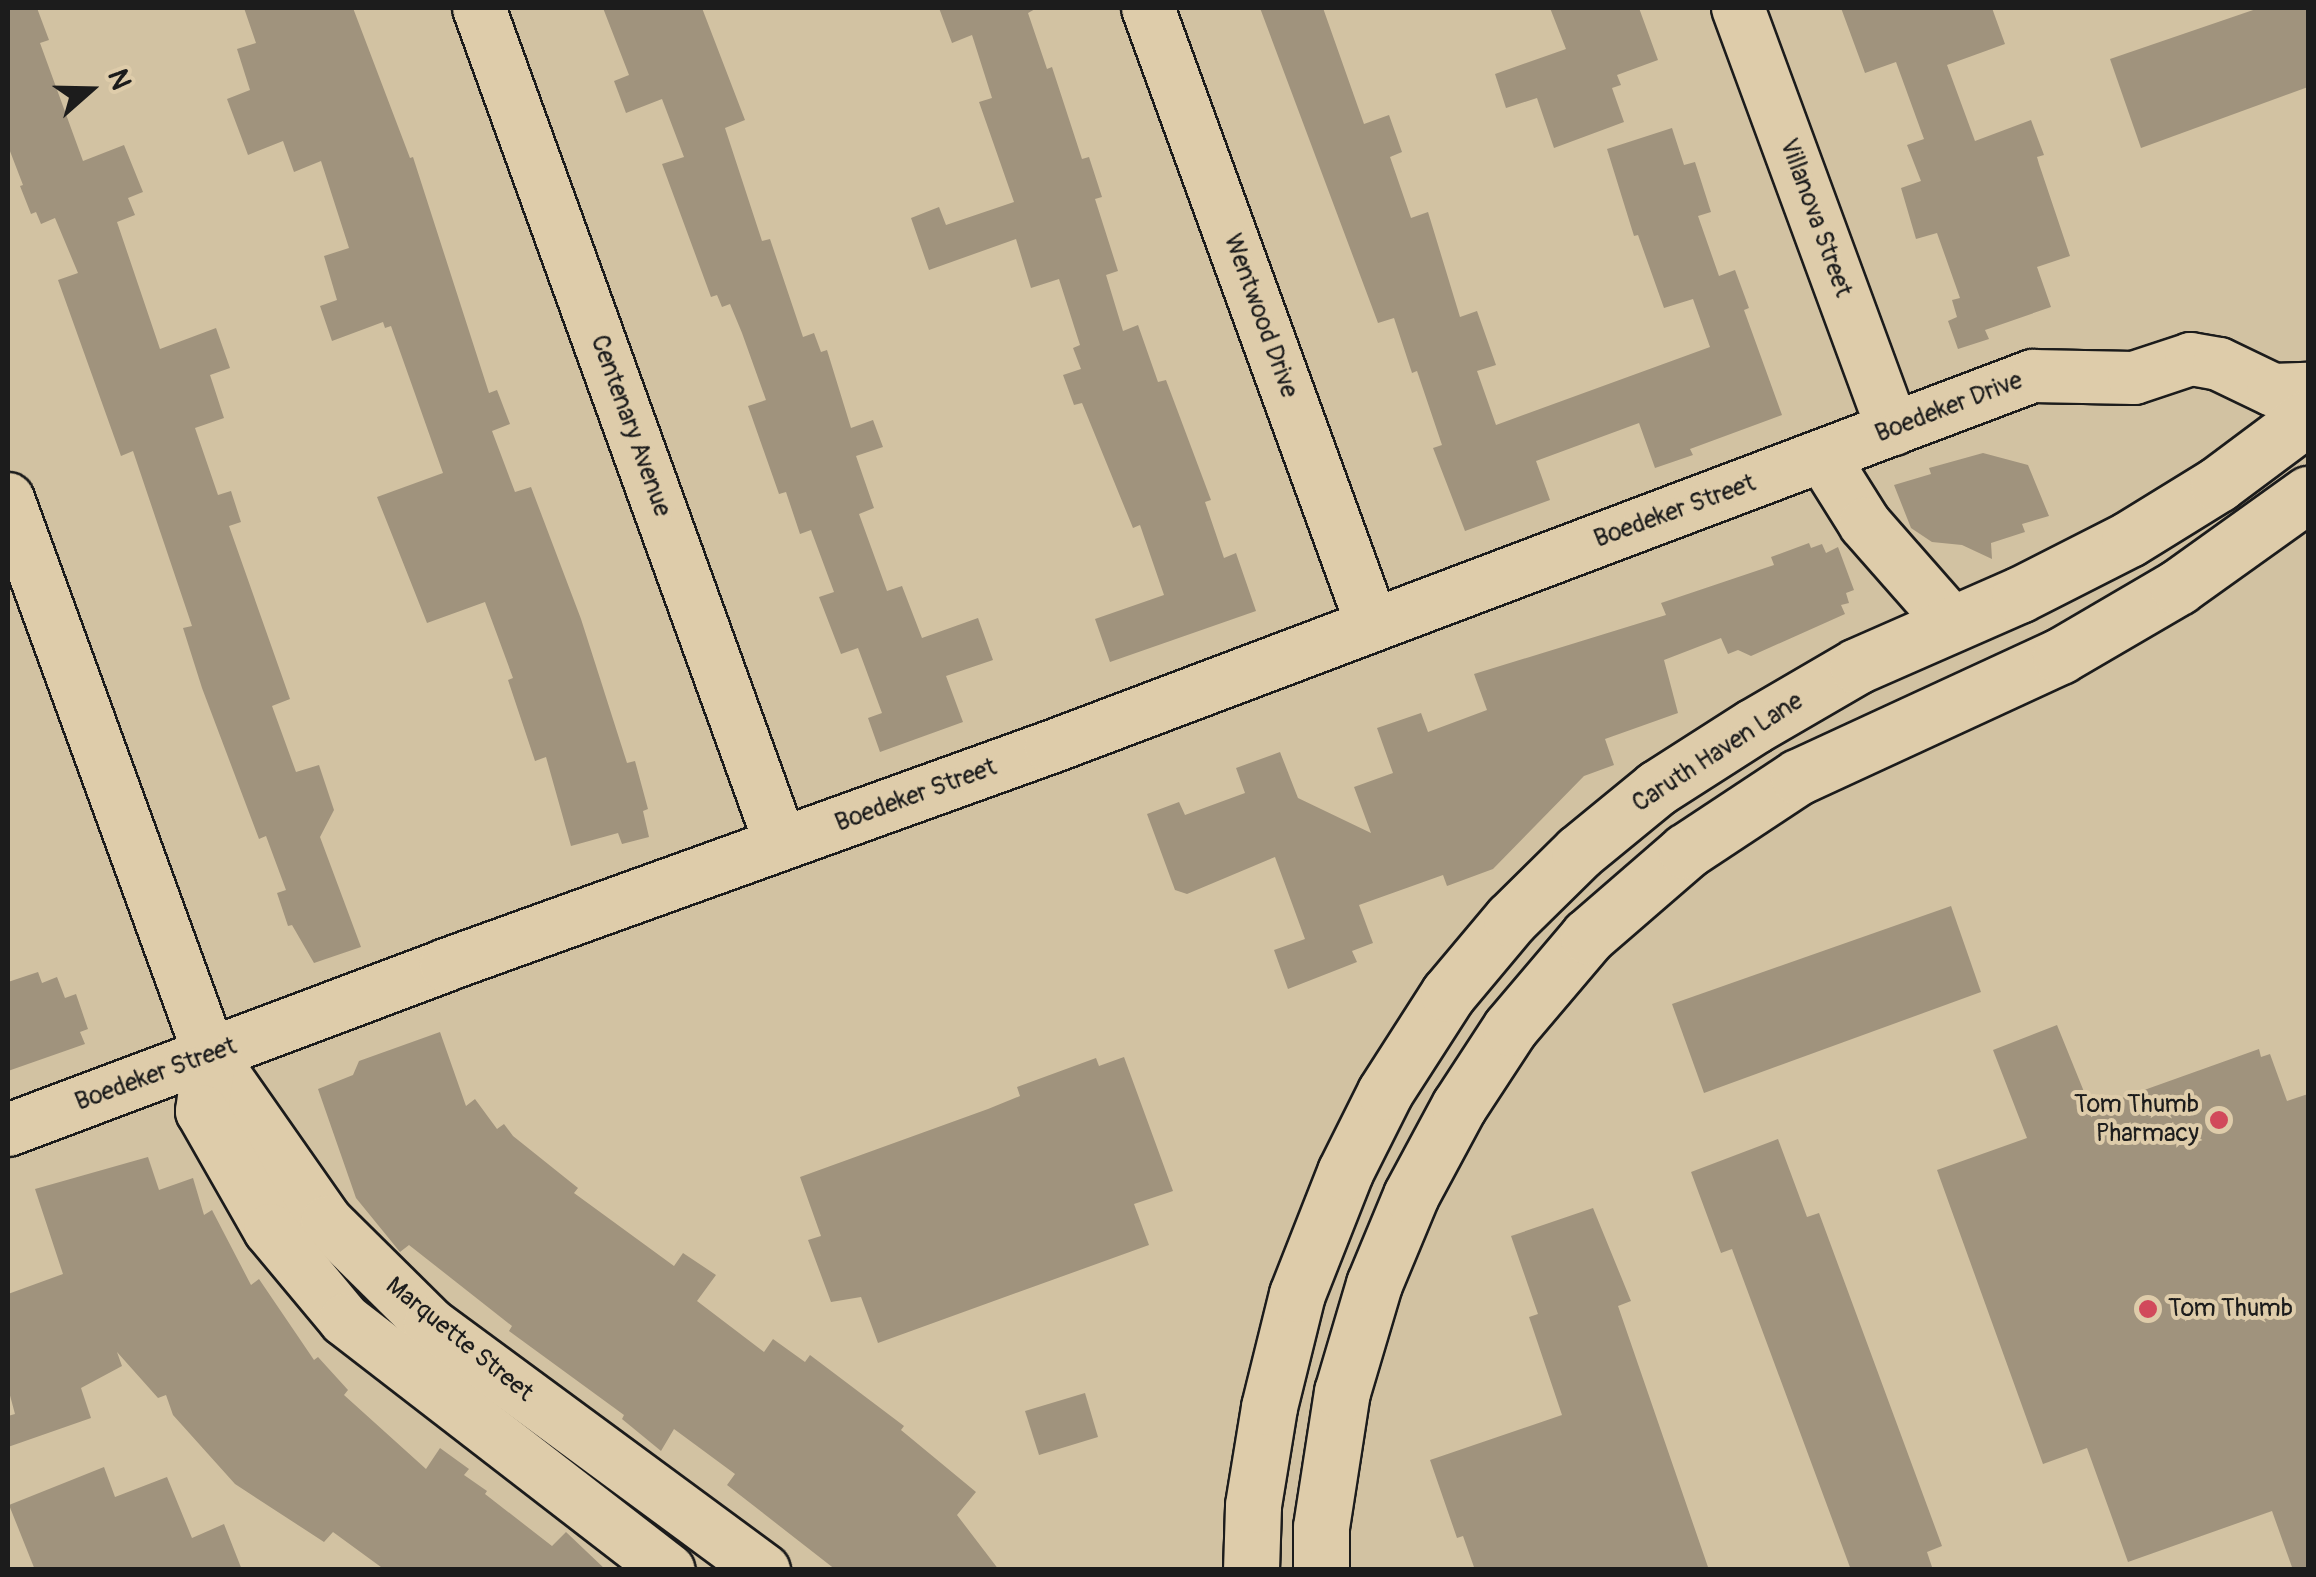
<!DOCTYPE html>
<html>
<head>
<meta charset="utf-8">
<style>
	body { margin:0 }
	#map { position:relative; width:2316px; height:1577px; overflow:hidden; background:#d2c2a2; font-family:Pangolin,sans-serif }
	div>[style] { position:absolute }
	[style*='--x'] { left:calc(var(--x)*1px); top:calc(var(--y)*1px); width:calc(var(--w)*1px); rotate:calc(var(--a)*1deg) }
	.building>* { inset:0; background:#a0937d }
	.roads { filter:drop-shadow(2px 0 #1c1c1c) drop-shadow(-2px 0 #1c1c1c) drop-shadow(0 2px #1c1c1c) drop-shadow(0 -2px #1c1c1c) }
	.minor>* { height:52px; margin:-26px; padding:0 26px; transform-origin:26px; border-radius:26px; background:#deccaa }
	.major>* { height:55px; margin:-27.5px; padding:0 27.5px; transform-origin:27.5px; border-radius:27.5px; background:#deccaa }
	.dots>* { width:28px; height:28px; translate:-50% -50%; box-sizing:border-box; border:5px solid #deccaa; border-radius:50% }
	span { translate:-50% -50%; white-space:nowrap; text-align:center; line-height:1.15; -webkit-text-stroke:8px #deccaa; paint-order:stroke }
	.street-label { font-size:25px; color:#1c1c1c }
	.poi-label { font-size:25px; color:#1c1c1c }
	.right { translate:-100% -50%; text-align:right }
	.left { translate:0 -50%; text-align:left }
	.frame { position:absolute; inset:0; border:10px solid #1c1c1c; pointer-events:none }
	.north { position:absolute; left:40px; top:40px; width:100px; height:100px; -webkit-text-stroke:8px #deccaa; paint-order:stroke; rotate:70deg; font-size:28px; font-weight:700; line-height:40px; text-align:center; color:#1c1c1c }
	.north::after { content:''; display:block; margin:auto; width:35px; height:45px; background:#1c1c1c; clip-path:polygon(50% 0,100% 100%,50% 72%,0 100%) }
</style>
</head>
<body>
<div id="map">
	<div class="building">
		<div style="clip-path:polygon(8px 8px,37px 8px,49px 40px,40px 43px,83px 161px,124px 145px,143px 192px,128px 198px,135px 215px,117px 222px,160px 349px,216px 328px,230px 368px,210px 375px,224px 418px,195px 428px,218px 495px,231px 491px,241px 522px,229px 526px,290px 699px,272px 706px,296px 772px,319px 765px,334px 810px,320px 837px,361px 947px,314px 963px,292px 925px,288px 926px,277px 893px,286px 890px,266px 836px,259px 839px,202px 688px,183px 628px,192px 626px,133px 451px,121px 456px,58px 280px,78px 273px,55px 218px,41px 224px,36px 212px,31px 214px,20px 186px,23px 185px,8px 146px)"></div>
		<div style="clip-path:polygon(244px 8px,353px 8px,410px 158px,413px 157px,489px 393px,497px 390px,510px 424px,492px 431px,515px 492px,531px 487px,581px 619px,627px 763px,635px 761px,648px 809px,643px 811px,649px 837px,622px 844px,618px 833px,571px 846px,546px 757px,535px 761px,508px 680px,513px 678px,485px 602px,427px 623px,377px 497px,443px 473px,391px 326px,385px 328px,383px 322px,332px 341px,320px 306px,337px 300px,324px 256px,349px 248px,321px 161px,294px 172px,283px 141px,248px 155px,227px 99px,250px 90px,237px 49px,256px 43px)"></div>
		<div style="clip-path:polygon(603px 8px,702px 8px,745px 120px,725px 128px,762px 241px,770px 239px,803px 337px,814px 333px,821px 352px,827px 350px,851px 428px,873px 420px,883px 447px,856px 456px,874px 508px,859px 514px,887px 591px,902px 586px,922px 638px,978px 618px,993px 660px,946px 676px,963px 722px,880px 752px,868px 718px,882px 713px,858px 648px,841px 654px,819px 597px,834px 592px,811px 530px,800px 534px,786px 492px,779px 494px,748px 406px,766px 400px,742px 333px,730px 304px,722px 307px,717px 295px,711px 297px,662px 164px,684px 157px,662px 99px,626px 113px,614px 81px,629px 75px)"></div>
		<div style="clip-path:polygon(939px 8px,1037px 8px,1028px 13px,1047px 69px,1052px 67px,1082px 159px,1089px 157px,1102px 197px,1095px 199px,1118px 271px,1106px 275px,1123px 331px,1138px 325px,1158px 382px,1166px 380px,1211px 500px,1205px 502px,1224px 558px,1236px 553px,1256px 611px,1110px 662px,1095px 619px,1164px 595px,1140px 525px,1133px 528px,1082px 403px,1074px 405px,1063px 375px,1081px 369px,1073px 348px,1080px 345px,1059px 279px,1031px 288px,1016px 239px,929px 270px,911px 218px,939px 207px,946px 225px,1014px 202px,979px 102px,992px 98px,972px 35px,952px 43px)"></div>
		<div style="clip-path:polygon(1260px 8px,1323px 8px,1364px 124px,1389px 115px,1402px 152px,1390px 157px,1411px 218px,1428px 212px,1460px 317px,1477px 311px,1496px 365px,1477px 371px,1496px 425px,1710px 347px,1693px 299px,1664px 308px,1638px 235px,1634px 236px,1607px 149px,1672px 128px,1684px 165px,1695px 162px,1711px 212px,1698px 216px,1719px 276px,1735px 270px,1749px 308px,1744px 310px,1782px 415px,1690px 449px,1693px 455px,1655px 468px,1639px 423px,1536px 461px,1550px 500px,1465px 531px,1433px 448px,1442px 445px,1417px 371px,1412px 373px,1394px 318px,1378px 323px)"></div>
		<div style="clip-path:polygon(1550px 8px,1639px 8px,1658px 60px,1617px 75px,1621px 85px,1612px 88px,1624px 122px,1554px 148px,1537px 98px,1506px 108px,1495px 74px,1566px 49px)"></div>
		<div style="clip-path:polygon(1841px 8px,1992px 8px,2005px 44px,1947px 65px,1975px 141px,2031px 120px,2044px 155px,2037px 157px,2039px 164px,2070px 256px,2037px 267px,2051px 307px,1985px 330px,1989px 339px,1958px 349px,1948px 321px,1957px 317px,1952px 300px,1960px 298px,1937px 233px,1916px 239px,1901px 188px,1921px 181px,1907px 145px,1924px 139px,1896px 62px,1865px 73px)"></div>
		<div style="clip-path:polygon(2259px 8px,2308px 8px,2308px 87px,2141px 148px,2110px 59px)"></div>
		<div style="clip-path:polygon(1983px 453px,2028px 465px,2049px 516px,2022px 524px,2025px 532px,1991px 543px,1992px 559px,1962px 545px,1932px 542px,1911px 528px,1894px 485px,1931px 474px,1929px 468px)"></div>
		<div style="clip-path:polygon(1809px 543px,1811px 548px,1822px 544px,1826px 553px,1838px 547px,1854px 590px,1846px 593px,1849px 603px,1841px 605px,1845px 614px,1751px 656px,1738px 650px,1728px 654px,1721px 638px,1664px 660px,1678px 713px,1605px 739px,1614px 765px,1584px 776px,1493px 869px,1447px 886px,1443px 875px,1359px 905px,1373px 943px,1352px 951px,1357px 962px,1288px 989px,1274px 950px,1305px 939px,1275px 857px,1187px 894px,1175px 890px,1147px 814px,1179px 802px,1185px 815px,1245px 793px,1236px 768px,1280px 752px,1298px 798px,1371px 833px,1354px 787px,1393px 773px,1377px 728px,1421px 713px,1428px 732px,1487px 710px,1474px 674px,1666px 615px,1661px 603px,1774px 565px,1771px 557px)"></div>
		<div style="clip-path:polygon(1951px 906px,1981px 992px,1704px 1093px,1672px 1004px)"></div>
		<div style="clip-path:polygon(38px 972px,42px 983px,57px 977px,65px 998px,76px 994px,88px 1029px,80px 1032px,85px 1044px,8px 1071px,8px 982px)"></div>
		<div style="clip-path:polygon(2057px 1025px,2091px 1109px,2259px 1049px,2261px 1057px,2270px 1054px,2287px 1101px,2308px 1094px,2308px 1570px,2293px 1570px,2272px 1511px,2128px 1562px,2087px 1448px,2043px 1464px,1937px 1170px,2027px 1138px,1993px 1050px)"></div>
		<div style="clip-path:polygon(440px 1032px,466px 1106px,475px 1099px,497px 1129px,504px 1124px,513px 1136px,578px 1188px,574px 1193px,674px 1266px,683px 1253px,716px 1275px,697px 1301px,764px 1352px,773px 1339px,805px 1362px,810px 1355px,904px 1426px,901px 1430px,976px 1492px,957px 1515px,999px 1570px,836px 1570px,727px 1485px,735px 1474px,674px 1429px,661px 1451px,622px 1419px,624px 1415px,509px 1331px,512px 1326px,409px 1245px,400px 1252px,356px 1198px,318px 1089px,353px 1075px,359px 1061px)"></div>
		<div style="clip-path:polygon(1124px 1057px,1173px 1191px,1134px 1204px,1149px 1245px,878px 1343px,861px 1297px,831px 1302px,808px 1240px,821px 1236px,800px 1177px,988px 1109px,1020px 1096px,1017px 1087px,1096px 1058px,1099px 1066px)"></div>
		<div style="clip-path:polygon(1778px 1139px,1807px 1217px,1819px 1213px,1942px 1546px,1927px 1552px,1933px 1570px,1851px 1570px,1732px 1249px,1721px 1253px,1691px 1172px)"></div>
		<div style="clip-path:polygon(148px 1157px,159px 1190px,193px 1178px,204px 1215px,212px 1210px,251px 1285px,259px 1279px,314px 1360px,318px 1357px,348px 1390px,344px 1395px,426px 1469px,440px 1448px,469px 1469px,464px 1475px,487px 1491px,485px 1494px,552px 1546px,566px 1532px,606px 1570px,385px 1570px,333px 1532px,324px 1542px,235px 1484px,173px 1415px,166px 1395px,158px 1398px,117px 1352px,122px 1366px,81px 1388px,91px 1418px,8px 1447px,8px 1416px,15px 1414px,8px 1388px,8px 1294px,63px 1274px,35px 1189px)"></div>
		<div style="clip-path:polygon(1593px 1208px,1631px 1301px,1618px 1306px,1709px 1570px,1475px 1570px,1463px 1536px,1457px 1538px,1430px 1460px,1562px 1415px,1529px 1317px,1538px 1314px,1511px 1236px)"></div>
		<div style="clip-path:polygon(1085px 1393px,1098px 1437px,1039px 1455px,1025px 1411px)"></div>
		<div style="clip-path:polygon(104px 1467px,115px 1497px,167px 1477px,192px 1538px,224px 1524px,242px 1570px,35px 1570px,9px 1505px)"></div>
	</div>
	<div class="roads">
		<div class="minor">
			<div style="--x:479;--y:8;--w:889;--a:70.14"></div>
			<div style="--x:1148;--y:8;--w:655;--a:70.02"></div>
			<div style="--x:1738;--y:8;--w:449;--a:69.8"></div>
			<div style="--x:1823;--y:457;--w:79;--a:57.9"></div>
			<div style="--x:1865;--y:524;--w:132;--a:48.7"></div>
			<div style="--x:8;--y:499;--w:592;--a:70.03"></div>
			<div style="--x:210;--y:1055;--w:204;--a:55"></div>
			<div style="--x:327;--y:1222;--w:145;--a:44.7"></div>
			<div style="--x:430;--y:1324;--w:415;--a:36.4"></div>
			<div style="--x:210;--y:1055;--w:57;--a:98.1"></div>
			<div style="--x:202;--y:1111;--w:137;--a:60.3"></div>
			<div style="--x:270;--y:1230;--w:117;--a:50.2"></div>
			<div style="--x:345;--y:1320;--w:409;--a:37.7"></div>
			<div style="--x:8;--y:1130;--w:468;--a:-20.6"></div>
			<div style="--x:446;--y:965;--w:643;--a:-19.82"></div>
			<div style="--x:1051;--y:747;--w:1050;--a:-20.7"></div>
			<div style="--x:2033;--y:376;--w:101;--a:1.1"></div>
			<div style="--x:2134;--y:378;--w:60;--a:-18.4"></div>
			<div style="--x:2191;--y:359;--w:28;--a:10"></div>
			<div style="--x:2219;--y:364;--w:60;--a:25.7"></div>
			<div style="--x:2273;--y:390;--w:35;--a:-2"></div>
		</div>
		<div class="major">
			<div style="--x:1251;--y:1570;--w:65;--a:-88.2"></div>
			<div style="--x:1253;--y:1505;--w:99;--a:-80.7"></div>
			<div style="--x:1269;--y:1407;--w:116;--a:-76.1"></div>
			<div style="--x:1297;--y:1294;--w:131;--a:-68.5"></div>
			<div style="--x:1345;--y:1172;--w:89;--a:-63.4"></div>
			<div style="--x:1385;--y:1092;--w:117;--a:-57.3"></div>
			<div style="--x:1448;--y:994;--w:98;--a:-50"></div>
			<div style="--x:1511;--y:919;--w:95;--a:-44.6"></div>
			<div style="--x:1579;--y:852;--w:101;--a:-39.4"></div>
			<div style="--x:1657;--y:788;--w:115;--a:-32.6"></div>
			<div style="--x:1754;--y:726;--w:119;--a:-30.2"></div>
			<div style="--x:1857;--y:666;--w:177;--a:-23.7"></div>
			<div style="--x:2019;--y:595;--w:123;--a:-27"></div>
			<div style="--x:2129;--y:539;--w:105;--a:-31.7"></div>
			<div style="--x:2218;--y:484;--w:112;--a:-36.7"></div>
			<div style="--x:1321;--y:1570;--w:43;--a:-90"></div>
			<div style="--x:1321;--y:1527;--w:137;--a:-81.2"></div>
			<div style="--x:1342;--y:1392;--w:113;--a:-73.5"></div>
			<div style="--x:1374;--y:1284;--w:96;--a:-67.4"></div>
			<div style="--x:1411;--y:1195;--w:101;--a:-61.7"></div>
			<div style="--x:1459;--y:1106;--w:93;--a:-56.8"></div>
			<div style="--x:1510;--y:1028;--w:121;--a:-49.7"></div>
			<div style="--x:1588;--y:936;--w:130;--a:-40.9"></div>
			<div style="--x:1686;--y:851;--w:134;--a:-33.5"></div>
			<div style="--x:1798;--y:777;--w:289;--a:-24.8"></div>
			<div style="--x:2060;--y:656;--w:137;--a:-30.3"></div>
			<div style="--x:2178;--y:587;--w:160;--a:-35.6"></div>
		</div>
	</div>
	<div class="dots">
		<div style="left:2219px;top:1120px;background:#d1495b"></div>
		<div style="left:2148px;top:1309px;background:#d1495b"></div>
	</div>
	<div class="street-label">
		<span style="left:1815px;top:218px;rotate:70deg">Villanova Street</span>
		<span style="left:1260px;top:316px;rotate:70deg">Wentwood Drive</span>
		<span style="left:1949px;top:408px;rotate:-21deg">Boedeker Drive</span>
		<span style="left:630px;top:426px;rotate:70deg">Centenary Avenue</span>
		<span style="left:1675px;top:512px;rotate:-20deg">Boedeker Street</span>
		<span style="left:1718px;top:753px;rotate:-33deg">Caruth Haven Lane</span>
		<span style="left:916px;top:796px;rotate:-20deg">Boedeker Street</span>
		<span style="left:156px;top:1075px;rotate:-20deg">Boedeker Street</span>
		<span style="left:459px;top:1340px;rotate:39deg">Marquette Street</span>
	</div>
	<div class="poi-label">
		<span class="right" style="left:2199px;top:1120px">Tom Thumb<br>Pharmacy</span>
		<span class="left" style="left:2168px;top:1309px">Tom Thumb</span>
	</div>
	<div class="frame"></div>
	<div class="north">N</div>
</div>
</body>
</html>
